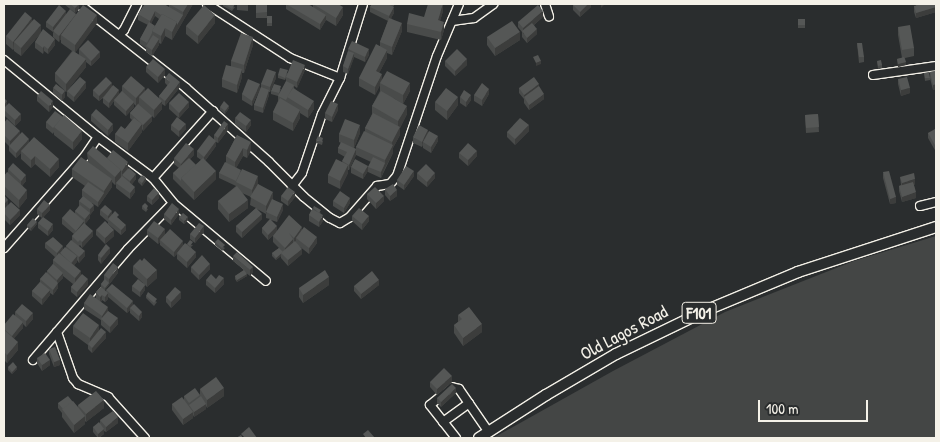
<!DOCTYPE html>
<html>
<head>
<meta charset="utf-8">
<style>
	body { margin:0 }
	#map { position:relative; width:940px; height:442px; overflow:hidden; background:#2a2d2e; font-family:"Patrick Hand",sans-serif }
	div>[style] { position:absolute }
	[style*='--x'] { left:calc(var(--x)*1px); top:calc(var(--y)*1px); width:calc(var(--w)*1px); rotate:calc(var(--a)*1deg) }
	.green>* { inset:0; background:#444645 }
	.roads { filter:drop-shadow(1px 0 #f4f1e8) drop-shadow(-1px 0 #f4f1e8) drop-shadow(0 1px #f4f1e8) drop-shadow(0 -1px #f4f1e8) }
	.minor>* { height:8px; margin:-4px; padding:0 4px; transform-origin:4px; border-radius:4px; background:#2a2d2e }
	.major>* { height:10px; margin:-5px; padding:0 5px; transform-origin:5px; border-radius:5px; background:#2a2d2e }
	.wall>* { inset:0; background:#494b4a }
	.shaded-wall>* { inset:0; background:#3c3d3c }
	.building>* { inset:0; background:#555756 }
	span { translate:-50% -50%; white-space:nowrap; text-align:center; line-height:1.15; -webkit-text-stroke:4px #2a2d2e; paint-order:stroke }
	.shield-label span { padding:1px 4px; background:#2a2d2e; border:1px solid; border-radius:4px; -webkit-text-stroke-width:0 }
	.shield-label { font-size:16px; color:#f4f1e8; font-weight:700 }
	.street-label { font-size:18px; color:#f4f1e8 }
	.frame { position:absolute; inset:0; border:5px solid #f4f1e8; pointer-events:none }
	.scale { position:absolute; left:758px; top:400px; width:110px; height:22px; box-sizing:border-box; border:2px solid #f4f1e8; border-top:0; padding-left:6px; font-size:15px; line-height:18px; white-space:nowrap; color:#f4f1e8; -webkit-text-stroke:4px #2a2d2e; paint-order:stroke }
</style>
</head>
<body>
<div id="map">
	<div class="green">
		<div style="clip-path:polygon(936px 236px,936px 438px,493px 438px,613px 371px,725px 312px,854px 261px)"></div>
	</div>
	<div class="roads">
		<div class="minor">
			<div style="--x:79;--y:4;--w:136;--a:38.1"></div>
			<div style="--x:186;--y:88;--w:111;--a:41.7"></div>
			<div style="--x:269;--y:162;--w:49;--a:45"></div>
			<div style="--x:304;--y:197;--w:33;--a:39"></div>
			<div style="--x:330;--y:218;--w:11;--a:27"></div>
			<div style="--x:340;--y:223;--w:12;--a:-31"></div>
			<div style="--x:350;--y:217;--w:41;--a:-48.9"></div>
			<div style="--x:377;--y:186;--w:13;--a:-9"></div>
			<div style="--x:390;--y:184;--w:11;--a:-49"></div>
			<div style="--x:397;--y:176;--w:126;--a:-71.6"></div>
			<div style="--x:437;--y:56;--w:56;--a:-67.1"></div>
			<div style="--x:207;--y:4;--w:99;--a:33"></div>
			<div style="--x:290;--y:58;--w:54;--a:21.8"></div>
			<div style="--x:545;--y:4;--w:13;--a:72"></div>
			<div style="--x:452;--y:21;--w:22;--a:-8"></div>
			<div style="--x:474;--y:18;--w:24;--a:-36"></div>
			<div style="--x:119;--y:35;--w:7;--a:-45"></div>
			<div style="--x:124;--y:30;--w:29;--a:-63"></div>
			<div style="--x:4;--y:60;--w:122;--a:39.3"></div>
			<div style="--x:98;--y:137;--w:69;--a:36.7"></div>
			<div style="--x:153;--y:178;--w:32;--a:51"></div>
			<div style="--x:173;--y:203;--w:121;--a:40"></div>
			<div style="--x:873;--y:75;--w:64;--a:-8.1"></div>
			<div style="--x:153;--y:178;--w:90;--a:-48.2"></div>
			<div style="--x:292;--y:186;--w:16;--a:-52"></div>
			<div style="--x:302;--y:173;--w:62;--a:-71.3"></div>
			<div style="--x:322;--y:114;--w:40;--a:-63.4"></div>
			<div style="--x:340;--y:78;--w:77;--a:-72.7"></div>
			<div style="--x:920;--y:206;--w:16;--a:-14"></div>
			<div style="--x:4;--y:248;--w:123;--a:-48.6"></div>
			<div style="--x:85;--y:156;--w:23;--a:-56"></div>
			<div style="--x:57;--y:332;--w:49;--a:70.8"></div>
			<div style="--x:73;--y:378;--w:8;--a:50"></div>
			<div style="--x:78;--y:384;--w:33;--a:23"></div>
			<div style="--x:108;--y:397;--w:55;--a:47.9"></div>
			<div style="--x:33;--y:360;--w:146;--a:-49.4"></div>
			<div style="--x:128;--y:249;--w:64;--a:-45.6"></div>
			<div style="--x:443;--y:422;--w:32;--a:-36"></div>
			<div style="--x:456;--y:438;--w:42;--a:-128.2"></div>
			<div style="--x:430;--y:405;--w:28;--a:-39"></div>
			<div style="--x:452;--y:387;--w:7;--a:16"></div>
			<div style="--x:459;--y:389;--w:51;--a:55.4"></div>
		</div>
		<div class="major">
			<div style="--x:479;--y:438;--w:80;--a:-32.7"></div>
			<div style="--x:546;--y:395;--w:81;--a:-30.4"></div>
			<div style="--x:616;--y:354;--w:101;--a:-25.8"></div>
			<div style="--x:707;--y:310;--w:99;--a:-22.7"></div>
			<div style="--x:798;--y:272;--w:145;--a:-18.1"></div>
		</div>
	</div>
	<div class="wall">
		<div style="clip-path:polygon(64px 4px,79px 4px,79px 9px,75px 13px)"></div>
		<div style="clip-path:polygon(evenodd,169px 4px,193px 4px,172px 40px,165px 36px,161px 44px,159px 43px,159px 45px,152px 56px,146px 52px,146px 48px,140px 44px,140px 39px,148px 25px,138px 20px,138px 14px,169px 7px,169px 4px,155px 16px,159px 19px,155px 26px,151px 23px,155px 16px)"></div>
		<div style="clip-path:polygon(223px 4px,235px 7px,232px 11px,223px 6px)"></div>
		<div style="clip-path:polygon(237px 4px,248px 4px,248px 11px,237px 10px)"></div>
		<div style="clip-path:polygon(256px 4px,267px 4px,267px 16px,272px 16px,272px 26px,267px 26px,267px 18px,256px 18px)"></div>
		<div style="clip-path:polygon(286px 4px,313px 7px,313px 4px,343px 15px,336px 26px,326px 20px,320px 30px,286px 9px)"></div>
		<div style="clip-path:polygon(372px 4px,395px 4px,393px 7px,394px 13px,391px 18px,402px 31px,392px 55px,387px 53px,387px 58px,379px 73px,382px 81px,410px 91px,403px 104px,393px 98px,407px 114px,400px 128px,400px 135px,393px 148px,393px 153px,381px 178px,368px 172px,368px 167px,371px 162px,356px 155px,349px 170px,348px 170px,348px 173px,340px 189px,328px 183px,328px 175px,342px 162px,345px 157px,338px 153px,338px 148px,341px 143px,339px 142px,339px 134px,360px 133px,354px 148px,356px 149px,356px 147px,365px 132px,365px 128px,372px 114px,372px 106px,380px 91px,380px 85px,375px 95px,359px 86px,359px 78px,380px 46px,380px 42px,388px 21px,370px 12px,370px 7px)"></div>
		<div style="clip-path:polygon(591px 4px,591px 7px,580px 17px,573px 10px,573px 5px)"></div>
		<div style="clip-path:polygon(916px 4px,936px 4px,936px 12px,916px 18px,914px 12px,914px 6px,916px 6px)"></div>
		<div style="clip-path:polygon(443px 11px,440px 21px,444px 30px,441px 40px,407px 32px,407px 24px,424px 17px)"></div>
		<div style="clip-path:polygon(76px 14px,97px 23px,75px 52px,79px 55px,79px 49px,100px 57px,91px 66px,86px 62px,86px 67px,66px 92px,55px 81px,55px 73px,72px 51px,61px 43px,61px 39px,59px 42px,53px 37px,53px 32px,46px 27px,46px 22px,66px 15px)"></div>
		<div style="clip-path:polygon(543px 17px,534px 25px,537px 34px,527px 43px,522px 37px,522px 32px,518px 27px,518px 22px)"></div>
		<div style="clip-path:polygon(798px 19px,805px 19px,805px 28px,798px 28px)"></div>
		<div style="clip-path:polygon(32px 20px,41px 33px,21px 56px,14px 51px,14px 49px,13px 50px,6px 44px,6px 36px)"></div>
		<div style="clip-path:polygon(215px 23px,198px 44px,186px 34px,186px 26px)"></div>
		<div style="clip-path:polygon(898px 27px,914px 48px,914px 56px,905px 58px,906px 65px,898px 67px,897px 59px,902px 58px,898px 35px)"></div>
		<div style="clip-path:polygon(487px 37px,520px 40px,495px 56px,487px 45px)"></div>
		<div style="clip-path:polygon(35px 42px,55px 45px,48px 54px,44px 51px,43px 54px,35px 48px)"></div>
		<div style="clip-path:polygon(857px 43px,864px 57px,864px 62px,859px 63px)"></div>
		<div style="clip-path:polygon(253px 45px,244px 73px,242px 73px,242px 77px,237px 93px,222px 87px,222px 79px,231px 66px,231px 61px)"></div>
		<div style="clip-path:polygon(348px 49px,369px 55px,365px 62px,354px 57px,348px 74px,343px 72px,343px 66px,348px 51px)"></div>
		<div style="clip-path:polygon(445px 61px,467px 65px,455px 76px,445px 66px)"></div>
		<div style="clip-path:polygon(877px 61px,882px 65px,882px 68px,878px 69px)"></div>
		<div style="clip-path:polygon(146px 67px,165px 75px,158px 83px,146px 72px)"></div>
		<div style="clip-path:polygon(305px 70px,297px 88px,294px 86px,294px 88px,314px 109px,308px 118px,300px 113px,300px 118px,293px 131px,273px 120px,273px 112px,278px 101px,278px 96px,271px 94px,271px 91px,281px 89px,279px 94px,286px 82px,286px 78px,285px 80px,278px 78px,278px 75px)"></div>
		<div style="clip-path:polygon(936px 71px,936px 89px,933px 90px,930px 78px,930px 72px)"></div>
		<div style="clip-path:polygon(924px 73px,930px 78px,930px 80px,925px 81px)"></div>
		<div style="clip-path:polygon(165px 78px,180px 87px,165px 106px,162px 104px,162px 109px,154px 118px,152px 116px,152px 121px,143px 131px,142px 129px,142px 132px,128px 151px,115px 142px,115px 134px,125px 129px,132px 120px,130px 118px,130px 113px,136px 106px,134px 104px,134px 107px,126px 116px,114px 105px,114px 101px,109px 108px,103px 103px,103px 98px,99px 101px,93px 96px,93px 90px,112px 87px,119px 94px,122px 91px,122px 86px,145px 91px,159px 98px,159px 96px,168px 86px,165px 83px)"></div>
		<div style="clip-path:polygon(276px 78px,270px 92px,269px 92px,269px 95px,263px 113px,254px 110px,254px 105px,261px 87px,261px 84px)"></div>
		<div style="clip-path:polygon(898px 79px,910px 93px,901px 96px,898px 84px)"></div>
		<div style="clip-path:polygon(539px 87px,544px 99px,529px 110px,524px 103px,524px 99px,519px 93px,519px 88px)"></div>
		<div style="clip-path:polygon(53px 88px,65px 97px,62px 101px,53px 93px)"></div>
		<div style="clip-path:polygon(86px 88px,74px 102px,67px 96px,67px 91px)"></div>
		<div style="clip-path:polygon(260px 89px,252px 106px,242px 100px,242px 94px)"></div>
		<div style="clip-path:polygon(489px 94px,482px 106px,474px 101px,474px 95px)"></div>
		<div style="clip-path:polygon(37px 96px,53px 107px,49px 112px,37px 101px)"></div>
		<div style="clip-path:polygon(460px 97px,471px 100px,466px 107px,460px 103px)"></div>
		<div style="clip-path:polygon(4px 98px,7px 105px,21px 120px,15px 126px,4px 115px)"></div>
		<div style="clip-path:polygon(435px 102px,458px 105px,447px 120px,435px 110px)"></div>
		<div style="clip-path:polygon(169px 103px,189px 107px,179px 118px,169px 109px)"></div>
		<div style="clip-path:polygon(220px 107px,229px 108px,225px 114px,220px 110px)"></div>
		<div style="clip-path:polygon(338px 110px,332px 122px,325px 119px,325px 113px)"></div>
		<div style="clip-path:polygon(818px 114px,819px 132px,806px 133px,805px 115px)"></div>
		<div style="clip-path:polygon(91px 115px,113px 130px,108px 136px,91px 121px)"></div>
		<div style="clip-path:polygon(63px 117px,82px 139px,73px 150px,54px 135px,54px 132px,53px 134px,46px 128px,46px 122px)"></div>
		<div style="clip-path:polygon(235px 118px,251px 125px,246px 132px,235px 124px)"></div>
		<div style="clip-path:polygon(4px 123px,29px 142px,59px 167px,50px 177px,35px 164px,31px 168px,21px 159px,21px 153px,16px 158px,9px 151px,9px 146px,4px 141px)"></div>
		<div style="clip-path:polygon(171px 125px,186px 129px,179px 137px,171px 130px)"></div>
		<div style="clip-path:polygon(228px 130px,218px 143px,216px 142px,216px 146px,205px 161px,216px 179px,194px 200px,173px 179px,173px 173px,179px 168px,174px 164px,174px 158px,194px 155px,190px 159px,196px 165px,201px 160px,197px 157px,197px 151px,214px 139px,214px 135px)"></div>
		<div style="clip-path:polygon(529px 131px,515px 145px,507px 137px,507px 132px)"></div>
		<div style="clip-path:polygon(936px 131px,936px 152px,928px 138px,928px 133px)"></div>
		<div style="clip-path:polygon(237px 135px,251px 150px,247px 158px,243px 156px,236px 168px,258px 184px,283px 210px,277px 222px,271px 220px,277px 231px,302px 230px,317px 243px,309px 254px,299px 246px,302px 254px,288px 266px,281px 258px,281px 256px,276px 260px,272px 256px,272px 253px,279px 248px,273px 242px,273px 236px,275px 234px,268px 240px,262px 233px,262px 228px,270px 219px,266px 218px,266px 213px,266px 214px,257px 209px,262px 219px,242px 238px,236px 232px,236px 226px,256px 208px,250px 205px,251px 197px,242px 193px,248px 208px,229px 222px,218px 209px,218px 201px,236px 186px,219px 178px,219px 173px,226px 163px,226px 156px)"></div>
		<div style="clip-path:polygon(413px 137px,438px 141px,431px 153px,423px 148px,423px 145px,422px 147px,413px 143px)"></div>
		<div style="clip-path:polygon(316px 140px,323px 141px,322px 145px,316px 143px)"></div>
		<div style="clip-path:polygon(87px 153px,107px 158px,128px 168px,136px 179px,132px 184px,135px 192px,130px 199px,116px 188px,116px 184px,115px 185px,112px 182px,112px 187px,98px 207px,92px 203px,94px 210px,90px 215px,90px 218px,85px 224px,93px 236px,82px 248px,80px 245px,79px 246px,85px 256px,79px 263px,77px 260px,77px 262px,74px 265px,88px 285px,77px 297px,71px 292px,71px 287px,73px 284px,63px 276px,63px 278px,58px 283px,58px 288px,53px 295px,50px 293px,50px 295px,42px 305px,32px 296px,32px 291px,40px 282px,40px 279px,47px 273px,47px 271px,53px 264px,53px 260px,55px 257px,45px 248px,45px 243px,63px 250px,66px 248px,66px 246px,72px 240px,72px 236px,74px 234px,62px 224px,62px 218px,75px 213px,75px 211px,79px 206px,79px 201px,83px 197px,82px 196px,82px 190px,85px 186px,72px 177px,72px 169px,88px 161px)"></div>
		<div style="clip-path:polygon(459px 153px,477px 156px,468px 166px,459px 158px)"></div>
		<div style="clip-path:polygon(351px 167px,368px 171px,363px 179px,351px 173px)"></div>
		<div style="clip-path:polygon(8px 169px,26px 181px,22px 186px,27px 198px,19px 208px,4px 194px,4px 176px,8px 172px)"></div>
		<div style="clip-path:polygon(883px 172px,896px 203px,890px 204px,883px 178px)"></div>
		<div style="clip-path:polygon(417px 173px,435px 178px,427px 187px,417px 179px)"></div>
		<div style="clip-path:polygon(414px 176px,404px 190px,397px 185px,397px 180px)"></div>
		<div style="clip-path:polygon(900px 177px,915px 184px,914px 185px,916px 198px,902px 202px,899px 191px,899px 186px,901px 185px)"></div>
		<div style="clip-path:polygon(138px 180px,146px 181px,142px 186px,138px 182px)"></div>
		<div style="clip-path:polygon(385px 189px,397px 196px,390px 201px,385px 195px)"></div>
		<div style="clip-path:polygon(367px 194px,384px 201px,376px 209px,367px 199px)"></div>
		<div style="clip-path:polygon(4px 195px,8px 205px,20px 215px,10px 225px,4px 219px)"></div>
		<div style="clip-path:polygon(147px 196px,159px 198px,152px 205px,147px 201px)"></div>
		<div style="clip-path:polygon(281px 196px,295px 197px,288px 206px,281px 201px)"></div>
		<div style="clip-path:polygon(333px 201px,350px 203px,344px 213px,333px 206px)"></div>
		<div style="clip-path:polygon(142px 206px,148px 209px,146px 212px,142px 209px)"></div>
		<div style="clip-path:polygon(313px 208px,321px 213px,320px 214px,323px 221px,319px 227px,309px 221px,309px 215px)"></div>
		<div style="clip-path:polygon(37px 209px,50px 210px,43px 217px,53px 230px,48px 236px,38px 228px,38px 223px,42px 218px,37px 214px)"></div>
		<div style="clip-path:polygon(100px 210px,119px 219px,126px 230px,121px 235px,108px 224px,108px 221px,108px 222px,100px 215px)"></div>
		<div style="clip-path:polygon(164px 214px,179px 214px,171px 225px,164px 219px)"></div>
		<div style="clip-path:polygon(352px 216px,369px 221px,362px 230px,352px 221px)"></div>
		<div style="clip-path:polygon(179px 217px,188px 220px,184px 224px,179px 220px)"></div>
		<div style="clip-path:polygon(37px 224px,31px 231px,27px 227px,27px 225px)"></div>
		<div style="clip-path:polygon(96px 230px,114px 236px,105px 244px,96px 235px)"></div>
		<div style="clip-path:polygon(147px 230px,165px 234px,183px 245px,187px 244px,193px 245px,191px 247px,196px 257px,187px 268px,177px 259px,177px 254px,174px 257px,160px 245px,160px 242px,158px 244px,147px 235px)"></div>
		<div style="clip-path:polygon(204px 232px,195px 243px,190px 239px,190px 234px)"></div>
		<div style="clip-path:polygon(215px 242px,225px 248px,222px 251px,215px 245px)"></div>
		<div style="clip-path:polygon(110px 253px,101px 264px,98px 260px,98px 255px)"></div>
		<div style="clip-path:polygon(233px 256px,253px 272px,250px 276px,246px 273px,247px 276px,237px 282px,235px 279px,235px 276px,244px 270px,233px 261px)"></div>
		<div style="clip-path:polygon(133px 266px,157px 278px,147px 287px,145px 285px,145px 290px,140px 297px,132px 291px,132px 286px,143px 283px,133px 274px)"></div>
		<div style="clip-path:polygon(191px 267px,210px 269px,199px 280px,191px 272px)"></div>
		<div style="clip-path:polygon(118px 273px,105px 290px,106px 292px,106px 290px,133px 305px,142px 317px,139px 321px,130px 313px,130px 310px,127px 313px,108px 297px,108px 299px,105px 302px,102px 300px,101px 302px,118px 324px,110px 333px,101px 325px,101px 320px,84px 309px,84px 303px,96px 298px,96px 292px,101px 287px,101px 284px,104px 280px,104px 275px)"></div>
		<div style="clip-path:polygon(216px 279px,224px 284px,215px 293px,206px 285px,206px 280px)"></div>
		<div style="clip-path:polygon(329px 285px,303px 303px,299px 297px,299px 288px)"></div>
		<div style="clip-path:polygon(379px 285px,361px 299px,354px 291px,354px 286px)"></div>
		<div style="clip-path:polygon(146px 296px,157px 302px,154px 306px,146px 298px)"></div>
		<div style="clip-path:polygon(166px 297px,181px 298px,171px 308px,166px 302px)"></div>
		<div style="clip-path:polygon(15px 312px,33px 319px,26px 327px,23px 324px,23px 328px,14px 338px,18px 350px,7px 363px,4px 360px,4px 325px,15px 316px)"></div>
		<div style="clip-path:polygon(458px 315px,482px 332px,463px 346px,454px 333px,454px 325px,458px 322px)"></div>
		<div style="clip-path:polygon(73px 326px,106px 338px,92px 353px,88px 349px,88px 345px,73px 334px)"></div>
		<div style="clip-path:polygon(49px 349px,60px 365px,54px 367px,49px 354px)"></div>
		<div style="clip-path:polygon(37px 358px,50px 365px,42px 371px,37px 363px)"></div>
		<div style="clip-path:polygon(8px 367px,17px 369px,12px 374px,8px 370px)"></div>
		<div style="clip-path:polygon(430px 382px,452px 382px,437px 395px,430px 387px)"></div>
		<div style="clip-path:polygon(200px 389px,224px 396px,207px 408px,206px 406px,206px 409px,194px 417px,193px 415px,193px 418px,183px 425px,172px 410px,172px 404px,184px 400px,184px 396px,200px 395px)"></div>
		<div style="clip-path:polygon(456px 393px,441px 407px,437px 403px,437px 398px)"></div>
		<div style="clip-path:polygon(73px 402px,78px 407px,78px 405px,104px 408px,86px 422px,85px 421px,85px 424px,74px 433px,62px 417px,62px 413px,58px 408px,58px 403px)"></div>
		<div style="clip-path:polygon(100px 420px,118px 423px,106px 432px,104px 431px,104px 434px,99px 438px,98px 438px,93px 432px,93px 427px,100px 424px)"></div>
	</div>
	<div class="shaded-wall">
		<div style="clip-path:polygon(79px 4px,79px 9px,75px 13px,75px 8px)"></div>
		<div style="clip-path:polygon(188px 4px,193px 4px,172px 40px,172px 32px,177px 22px,183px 15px,183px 12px)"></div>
		<div style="clip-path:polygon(443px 4px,443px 11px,438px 28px,438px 20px)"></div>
		<div style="clip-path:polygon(588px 4px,591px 4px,591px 7px,580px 17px,580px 12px)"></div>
		<div style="clip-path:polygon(601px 4px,605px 4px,601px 8px)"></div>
		<div style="clip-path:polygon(343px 7px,343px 15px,336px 26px,336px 18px)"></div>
		<div style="clip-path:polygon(394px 7px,394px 13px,389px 22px,389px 16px)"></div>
		<div style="clip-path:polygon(936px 7px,936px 12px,916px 18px,916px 13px)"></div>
		<div style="clip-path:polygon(66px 11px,66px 16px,53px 33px,53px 27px)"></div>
		<div style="clip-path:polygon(155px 11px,155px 16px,150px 26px,150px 21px)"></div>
		<div style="clip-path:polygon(543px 11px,543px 17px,523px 34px,523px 28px)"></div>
		<div style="clip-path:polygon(76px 14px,61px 35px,61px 39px,59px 42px,59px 36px)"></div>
		<div style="clip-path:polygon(97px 15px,97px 23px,75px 53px,75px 45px)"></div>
		<div style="clip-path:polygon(215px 15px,215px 23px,198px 44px,198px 36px)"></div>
		<div style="clip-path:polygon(326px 15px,326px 20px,320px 30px,320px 24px)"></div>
		<div style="clip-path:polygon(32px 18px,32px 26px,14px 42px,13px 50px,13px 42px)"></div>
		<div style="clip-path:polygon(444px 22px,444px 30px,441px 40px,441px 32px)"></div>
		<div style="clip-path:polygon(402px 23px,402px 31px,392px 55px,392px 47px)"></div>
		<div style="clip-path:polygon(41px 25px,41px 33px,21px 56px,21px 48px)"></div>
		<div style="clip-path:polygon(165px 28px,165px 36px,161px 44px,161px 36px)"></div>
		<div style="clip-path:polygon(537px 29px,537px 34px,527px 43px,527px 38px)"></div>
		<div style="clip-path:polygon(520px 32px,520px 40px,495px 56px,495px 48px)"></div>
		<div style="clip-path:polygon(253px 37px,253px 45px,244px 73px,244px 65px)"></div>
		<div style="clip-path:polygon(55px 39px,55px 45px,48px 54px,48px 49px)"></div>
		<div style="clip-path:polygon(159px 39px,159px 45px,152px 56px,152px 50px)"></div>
		<div style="clip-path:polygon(44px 46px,44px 51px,43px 54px,43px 48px)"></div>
		<div style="clip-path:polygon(369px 49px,369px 55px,365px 62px,365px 57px)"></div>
		<div style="clip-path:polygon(387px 50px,387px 58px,376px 79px,376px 71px)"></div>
		<div style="clip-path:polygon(100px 52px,100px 57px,91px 66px,91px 61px)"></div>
		<div style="clip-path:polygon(354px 53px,354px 58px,348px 74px,348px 69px)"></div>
		<div style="clip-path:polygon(86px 59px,86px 67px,66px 92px,66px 84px)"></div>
		<div style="clip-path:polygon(467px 59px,467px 65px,455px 76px,455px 71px)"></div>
		<div style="clip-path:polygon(541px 61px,541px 64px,536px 66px,536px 63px)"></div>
		<div style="clip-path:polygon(906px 62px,906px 65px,898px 67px,898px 64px)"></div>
		<div style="clip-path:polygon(305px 65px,305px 70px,297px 88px,297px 82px)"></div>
		<div style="clip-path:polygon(165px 69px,165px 75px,158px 83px,158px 77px)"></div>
		<div style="clip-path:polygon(242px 69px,242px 77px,237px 93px,237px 85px)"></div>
		<div style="clip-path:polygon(276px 72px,276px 78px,270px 92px,270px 87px)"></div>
		<div style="clip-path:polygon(382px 74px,382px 83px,380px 83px,380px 85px,375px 95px,375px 87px)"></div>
		<div style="clip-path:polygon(86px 82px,86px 88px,74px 102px,74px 97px)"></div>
		<div style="clip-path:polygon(180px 82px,180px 87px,165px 106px,165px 101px)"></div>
		<div style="clip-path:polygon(112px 83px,112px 88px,99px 101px,99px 96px)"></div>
		<div style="clip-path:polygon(410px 83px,410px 91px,403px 104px,403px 95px)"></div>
		<div style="clip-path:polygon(260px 84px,260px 89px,252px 106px,252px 101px)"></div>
		<div style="clip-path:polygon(539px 84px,539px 90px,524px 98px,524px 95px)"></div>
		<div style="clip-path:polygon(936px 84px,936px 89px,933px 90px,933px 85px)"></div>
		<div style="clip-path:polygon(145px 88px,145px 96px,139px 97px,139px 103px,136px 106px,136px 98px)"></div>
		<div style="clip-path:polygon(910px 88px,910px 93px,901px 96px,901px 90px)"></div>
		<div style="clip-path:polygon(489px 89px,489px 94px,482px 106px,482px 100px)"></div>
		<div style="clip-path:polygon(119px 90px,119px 95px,114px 100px,114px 101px,109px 108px,109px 103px)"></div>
		<div style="clip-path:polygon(269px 90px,269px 95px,263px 113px,263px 108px)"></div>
		<div style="clip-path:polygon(65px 91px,65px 97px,62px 101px,62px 95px)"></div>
		<div style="clip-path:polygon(544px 94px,544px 99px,529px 110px,529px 105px)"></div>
		<div style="clip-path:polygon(471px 95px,471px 100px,466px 107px,466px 102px)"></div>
		<div style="clip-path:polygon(458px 97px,458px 105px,447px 120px,447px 111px)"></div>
		<div style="clip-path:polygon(7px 101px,7px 106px,4px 110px,4px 105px)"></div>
		<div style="clip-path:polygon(53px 101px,53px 107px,49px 112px,49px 106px)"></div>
		<div style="clip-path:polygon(162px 101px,162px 109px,154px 118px,154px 110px)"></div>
		<div style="clip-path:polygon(314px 101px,314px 109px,308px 118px,308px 110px)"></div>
		<div style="clip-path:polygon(134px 102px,134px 107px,126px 116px,126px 111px)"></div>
		<div style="clip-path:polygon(189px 102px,189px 107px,179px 118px,179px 113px)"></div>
		<div style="clip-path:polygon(338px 104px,338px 110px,332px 122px,332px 117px)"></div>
		<div style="clip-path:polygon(229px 106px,229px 108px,225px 114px,225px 111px)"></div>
		<div style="clip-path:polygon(407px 106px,407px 114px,400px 128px,400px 135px,393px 148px,393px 153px,385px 168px,385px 160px,392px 147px,392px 142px,398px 129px,398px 121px)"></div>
		<div style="clip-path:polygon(300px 110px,300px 118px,293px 131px,293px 123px)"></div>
		<div style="clip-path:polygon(21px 114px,21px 120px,15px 126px,15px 120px)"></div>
		<div style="clip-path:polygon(152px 116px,152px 121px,143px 131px,143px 125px)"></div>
		<div style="clip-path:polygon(251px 120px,251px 125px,246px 132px,246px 126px)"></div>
		<div style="clip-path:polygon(113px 124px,113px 130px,108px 136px,108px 130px)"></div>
		<div style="clip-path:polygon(142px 124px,142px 132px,128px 151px,128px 143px)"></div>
		<div style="clip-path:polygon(186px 124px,186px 129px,179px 137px,179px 131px)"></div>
		<div style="clip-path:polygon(228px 124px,228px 130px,218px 143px,218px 138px)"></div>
		<div style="clip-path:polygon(360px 125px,360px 133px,354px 148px,354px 140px)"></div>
		<div style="clip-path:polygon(529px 125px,529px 131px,515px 145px,515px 139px)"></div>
		<div style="clip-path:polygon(428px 130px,428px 135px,423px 142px,422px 147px,422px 142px)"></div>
		<div style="clip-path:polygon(20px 131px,20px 136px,10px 147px,10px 141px)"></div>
		<div style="clip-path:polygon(82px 131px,82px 139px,73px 150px,73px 142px)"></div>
		<div style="clip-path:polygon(438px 136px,438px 141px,431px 153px,431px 147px)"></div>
		<div style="clip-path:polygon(29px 139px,29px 144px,21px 151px,21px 153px,16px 158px,16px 153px)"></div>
		<div style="clip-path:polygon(216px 141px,216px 146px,204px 162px,204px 157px)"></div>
		<div style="clip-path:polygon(251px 142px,251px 150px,247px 158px,247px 150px)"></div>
		<div style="clip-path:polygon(243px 148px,243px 156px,235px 170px,235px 162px)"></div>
		<div style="clip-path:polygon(194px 149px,194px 155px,181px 169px,181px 164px)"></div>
		<div style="clip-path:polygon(356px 149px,356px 155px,349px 170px,349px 165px)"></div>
		<div style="clip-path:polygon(477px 151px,477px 156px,468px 166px,468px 160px)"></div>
		<div style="clip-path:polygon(35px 156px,35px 164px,31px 168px,31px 160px)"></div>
		<div style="clip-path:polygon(59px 159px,59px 167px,50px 177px,50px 169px)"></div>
		<div style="clip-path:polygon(128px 162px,128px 168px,122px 176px,122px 171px)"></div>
		<div style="clip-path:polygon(385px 163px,385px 168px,381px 178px,381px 172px)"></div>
		<div style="clip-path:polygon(348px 165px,348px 173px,340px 189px,340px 181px)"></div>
		<div style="clip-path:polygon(368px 166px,368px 171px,363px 179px,363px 174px)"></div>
		<div style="clip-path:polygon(121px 170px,121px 178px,116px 183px,115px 185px,115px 177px)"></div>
		<div style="clip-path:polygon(216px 171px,216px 179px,194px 200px,194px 192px)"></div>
		<div style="clip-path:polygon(414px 171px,414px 176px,404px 190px,404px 185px)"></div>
		<div style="clip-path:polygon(435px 173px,435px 178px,427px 187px,427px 182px)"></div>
		<div style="clip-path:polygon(136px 174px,136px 179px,130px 187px,130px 181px)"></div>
		<div style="clip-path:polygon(26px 175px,26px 181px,21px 187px,21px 181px)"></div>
		<div style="clip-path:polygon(258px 176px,258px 184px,252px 198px,252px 190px)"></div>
		<div style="clip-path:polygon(146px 178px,146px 181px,142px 186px,142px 183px)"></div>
		<div style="clip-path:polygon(112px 179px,112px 187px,98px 207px,98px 202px,104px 193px,104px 191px)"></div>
		<div style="clip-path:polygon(915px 179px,915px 184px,902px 188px,902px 183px)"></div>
		<div style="clip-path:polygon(135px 187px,135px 192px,130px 199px,130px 193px)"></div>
		<div style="clip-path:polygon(27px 190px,27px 198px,19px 208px,19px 200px)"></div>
		<div style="clip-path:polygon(397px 190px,397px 196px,390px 201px,390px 196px)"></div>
		<div style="clip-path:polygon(273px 192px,273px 201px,266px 214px,266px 206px)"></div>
		<div style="clip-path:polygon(295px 192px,295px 197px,288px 206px,288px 201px)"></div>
		<div style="clip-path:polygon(916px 192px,916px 198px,902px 202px,902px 197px)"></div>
		<div style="clip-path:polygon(159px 193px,159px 198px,152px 205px,152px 200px)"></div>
		<div style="clip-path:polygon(384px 196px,384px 201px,376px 209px,376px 203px)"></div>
		<div style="clip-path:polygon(896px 197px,896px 203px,890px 204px,890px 199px)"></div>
		<div style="clip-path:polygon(350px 198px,350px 203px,344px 213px,344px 208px)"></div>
		<div style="clip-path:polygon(8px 200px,8px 205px,4px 210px,4px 204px)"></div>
		<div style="clip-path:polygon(248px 200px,248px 208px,229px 222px,229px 214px)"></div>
		<div style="clip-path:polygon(283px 204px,283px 210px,277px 222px,277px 217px)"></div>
		<div style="clip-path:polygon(50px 205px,50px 210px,42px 219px,42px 213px)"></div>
		<div style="clip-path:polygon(94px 205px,94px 210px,90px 215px,90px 218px,85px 224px,85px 219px,90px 213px,90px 209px)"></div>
		<div style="clip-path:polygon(179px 209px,179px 214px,171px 225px,171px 220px)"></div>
		<div style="clip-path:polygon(20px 210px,20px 215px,10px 225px,10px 220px)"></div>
		<div style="clip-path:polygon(112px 211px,112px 217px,108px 219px,108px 222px,108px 216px)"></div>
		<div style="clip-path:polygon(262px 214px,262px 219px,242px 238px,242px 232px)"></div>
		<div style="clip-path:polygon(323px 215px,323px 221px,319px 227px,319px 222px)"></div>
		<div style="clip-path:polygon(369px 216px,369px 221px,362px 230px,362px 224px)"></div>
		<div style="clip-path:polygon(188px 217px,188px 220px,184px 224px,184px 221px)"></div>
		<div style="clip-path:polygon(84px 221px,84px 226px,76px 236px,76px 231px)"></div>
		<div style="clip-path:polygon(37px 222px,37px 224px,31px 231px,31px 228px)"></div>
		<div style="clip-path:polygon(53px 224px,53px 230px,48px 236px,48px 231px)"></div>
		<div style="clip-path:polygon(126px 225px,126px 230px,121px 235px,121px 230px)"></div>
		<div style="clip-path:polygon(204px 226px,204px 232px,195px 243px,195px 238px)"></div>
		<div style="clip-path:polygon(277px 226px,277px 232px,268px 240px,268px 235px)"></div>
		<div style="clip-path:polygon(302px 227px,302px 232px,296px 238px,296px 241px,294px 243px,294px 238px)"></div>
		<div style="clip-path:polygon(165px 229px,165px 235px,160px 240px,160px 242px,158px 244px,158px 238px)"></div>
		<div style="clip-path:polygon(114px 230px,114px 236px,105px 244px,105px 238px)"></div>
		<div style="clip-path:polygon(93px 231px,93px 236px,82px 248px,82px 242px)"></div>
		<div style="clip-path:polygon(317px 237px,317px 243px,309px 254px,309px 248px)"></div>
		<div style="clip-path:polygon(293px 239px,293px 244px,285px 253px,285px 248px)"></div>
		<div style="clip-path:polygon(183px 241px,183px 246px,174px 257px,174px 252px)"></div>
		<div style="clip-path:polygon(63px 246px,63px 251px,57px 258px,57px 253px)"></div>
		<div style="clip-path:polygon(110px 248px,110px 253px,101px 264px,101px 258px)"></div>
		<div style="clip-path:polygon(302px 249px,302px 254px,288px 266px,288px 260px)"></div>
		<div style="clip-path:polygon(85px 251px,85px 256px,79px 263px,79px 257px)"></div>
		<div style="clip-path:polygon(196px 252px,196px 257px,187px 268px,187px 262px)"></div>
		<div style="clip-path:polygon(281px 253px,281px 256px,276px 260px,276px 258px)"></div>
		<div style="clip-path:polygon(77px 256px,77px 262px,71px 269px,71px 264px)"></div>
		<div style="clip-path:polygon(210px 264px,210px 269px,199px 280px,199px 275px)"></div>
		<div style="clip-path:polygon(118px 267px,118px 273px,105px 290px,105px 288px,109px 283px,109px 279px)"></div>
		<div style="clip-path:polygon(253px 267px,253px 272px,250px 276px,250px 270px)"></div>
		<div style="clip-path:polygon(157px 270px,157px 278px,147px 287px,147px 279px)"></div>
		<div style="clip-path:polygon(81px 271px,81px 279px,75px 286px,75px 278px)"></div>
		<div style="clip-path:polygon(63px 273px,63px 278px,58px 283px,58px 288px,53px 295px,53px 290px,57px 285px,57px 280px)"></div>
		<div style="clip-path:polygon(247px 274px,247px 276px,237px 282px,237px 280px)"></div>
		<div style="clip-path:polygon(329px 277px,329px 285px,303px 303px,303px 295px)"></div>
		<div style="clip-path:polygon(224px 278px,224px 284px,215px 293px,215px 288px)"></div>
		<div style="clip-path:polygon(88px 279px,88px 285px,77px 297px,77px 292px)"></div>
		<div style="clip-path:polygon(379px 280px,379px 285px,361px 299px,361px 294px)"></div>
		<div style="clip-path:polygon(145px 285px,145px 290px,140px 297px,140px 292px)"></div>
		<div style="clip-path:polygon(50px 290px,50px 295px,42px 305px,42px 299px)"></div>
		<div style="clip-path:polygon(181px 292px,181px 298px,171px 308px,171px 302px)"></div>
		<div style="clip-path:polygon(108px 293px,108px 299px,105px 302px,105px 297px)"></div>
		<div style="clip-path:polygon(102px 295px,102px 300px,100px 302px,100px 297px)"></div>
		<div style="clip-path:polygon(133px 301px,133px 307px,130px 308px,130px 310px,127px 313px,127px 308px)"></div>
		<div style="clip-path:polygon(108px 307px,108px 312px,102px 321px,102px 316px)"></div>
		<div style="clip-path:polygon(142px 312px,142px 317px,139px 321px,139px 316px)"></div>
		<div style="clip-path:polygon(33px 313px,33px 319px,26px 327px,26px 321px)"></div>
		<div style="clip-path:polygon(118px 318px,118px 324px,110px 333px,110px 327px)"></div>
		<div style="clip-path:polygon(23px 322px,23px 328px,12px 341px,12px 336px)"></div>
		<div style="clip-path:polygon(482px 324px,482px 332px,463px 346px,463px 338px)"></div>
		<div style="clip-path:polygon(99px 325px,99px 333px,90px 346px,90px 338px)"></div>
		<div style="clip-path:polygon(106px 332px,106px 338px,92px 353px,92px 348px)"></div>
		<div style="clip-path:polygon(18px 342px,18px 350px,7px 363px,7px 355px)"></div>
		<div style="clip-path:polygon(50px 360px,50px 365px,42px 371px,42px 365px)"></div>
		<div style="clip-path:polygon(60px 360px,60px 365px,54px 367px,54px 362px)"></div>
		<div style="clip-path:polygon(17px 367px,17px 369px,12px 374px,12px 372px)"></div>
		<div style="clip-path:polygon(452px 376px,452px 382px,437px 395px,437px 389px)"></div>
		<div style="clip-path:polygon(224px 388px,224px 396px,207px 408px,207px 400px)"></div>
		<div style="clip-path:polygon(456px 388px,456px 393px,441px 407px,441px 402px)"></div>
		<div style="clip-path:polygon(104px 400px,104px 408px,86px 422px,86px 414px)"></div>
		<div style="clip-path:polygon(206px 404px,206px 409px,194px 417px,194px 412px)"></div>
		<div style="clip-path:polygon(193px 412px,193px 418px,183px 425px,183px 419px)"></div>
		<div style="clip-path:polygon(85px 416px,85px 424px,74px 433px,74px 425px)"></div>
		<div style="clip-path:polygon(118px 417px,118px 423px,106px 432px,106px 427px)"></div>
		<div style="clip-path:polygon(104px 429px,104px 434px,98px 438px,98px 434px)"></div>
	</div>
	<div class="building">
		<div style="clip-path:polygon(70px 4px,79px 4px,75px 8px)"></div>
		<div style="clip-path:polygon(145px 4px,164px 4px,183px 15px,177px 25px,177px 22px,162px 14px,161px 15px,155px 11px,150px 21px,138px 14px)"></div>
		<div style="clip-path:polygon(169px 4px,188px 4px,183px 12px)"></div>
		<div style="clip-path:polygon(224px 4px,235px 4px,232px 9px)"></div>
		<div style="clip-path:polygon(237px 4px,248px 4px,248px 5px,237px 5px)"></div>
		<div style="clip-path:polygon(256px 4px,267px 4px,267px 12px,256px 13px)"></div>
		<div style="clip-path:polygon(286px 4px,308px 4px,326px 15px,320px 24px)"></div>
		<div style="clip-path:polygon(313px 4px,338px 4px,343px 7px,336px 18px)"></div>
		<div style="clip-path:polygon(372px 4px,387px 4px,394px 7px,389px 16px,370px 7px)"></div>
		<div style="clip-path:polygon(428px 4px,443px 4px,438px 20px,444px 22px,441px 32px,407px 24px,409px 13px,424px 17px)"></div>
		<div style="clip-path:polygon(574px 4px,588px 4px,580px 12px,573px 5px)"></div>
		<div style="clip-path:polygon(923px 4px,936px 4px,936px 7px,916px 13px,914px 6px)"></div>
		<div style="clip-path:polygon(59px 5px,66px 11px,53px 27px,46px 22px)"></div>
		<div style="clip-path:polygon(83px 5px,97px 15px,75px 45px,61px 35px)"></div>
		<div style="clip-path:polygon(204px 5px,215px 15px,198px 36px,186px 26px)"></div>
		<div style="clip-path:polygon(538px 5px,543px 11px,523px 28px,518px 22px)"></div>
		<div style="clip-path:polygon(70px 9px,76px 14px,59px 36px,53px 31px)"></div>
		<div style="clip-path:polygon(25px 12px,32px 18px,13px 42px,6px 36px)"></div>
		<div style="clip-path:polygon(162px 14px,177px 22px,172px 32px,165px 28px,161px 36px,152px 31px)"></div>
		<div style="clip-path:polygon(267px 16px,272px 16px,272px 23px,267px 23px)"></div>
		<div style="clip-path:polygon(389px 18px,402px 23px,392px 47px,380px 42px)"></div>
		<div style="clip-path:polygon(34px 19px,41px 25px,21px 48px,14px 42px)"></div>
		<div style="clip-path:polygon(798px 19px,805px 19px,805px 25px,798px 25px)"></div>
		<div style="clip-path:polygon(512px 21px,520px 32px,495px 48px,487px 37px)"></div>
		<div style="clip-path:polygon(149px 22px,155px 26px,152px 31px,152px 33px,147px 43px,140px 39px)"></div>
		<div style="clip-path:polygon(532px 23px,537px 29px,527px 38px,522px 31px)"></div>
		<div style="clip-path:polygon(910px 25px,914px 48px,902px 50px,898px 27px)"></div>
		<div style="clip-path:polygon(43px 29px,55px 39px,48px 49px,44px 46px,43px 48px,35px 42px)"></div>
		<div style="clip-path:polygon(241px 33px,253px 37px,244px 65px,231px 61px)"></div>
		<div style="clip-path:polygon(153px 35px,159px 39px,152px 50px,146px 46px)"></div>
		<div style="clip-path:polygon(88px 40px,100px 52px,91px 61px,79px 49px)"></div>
		<div style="clip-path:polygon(352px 41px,369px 49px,365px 57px,348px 49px)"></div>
		<div style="clip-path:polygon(857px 43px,862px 43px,864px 57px,859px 57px)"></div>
		<div style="clip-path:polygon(376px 44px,387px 50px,376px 71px,382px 74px,375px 87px,359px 78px)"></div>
		<div style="clip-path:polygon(457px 49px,467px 59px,455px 71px,445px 61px)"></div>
		<div style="clip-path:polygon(73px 51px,86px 59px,66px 84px,55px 73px)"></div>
		<div style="clip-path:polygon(348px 51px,354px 53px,348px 69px,343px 66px)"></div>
		<div style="clip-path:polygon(538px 55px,541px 61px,536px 63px,533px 57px)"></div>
		<div style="clip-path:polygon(904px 57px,906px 62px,898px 64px,897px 59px)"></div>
		<div style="clip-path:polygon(153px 59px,165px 69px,158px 77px,146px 67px)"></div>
		<div style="clip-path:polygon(293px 60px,305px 65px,297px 82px,286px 77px)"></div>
		<div style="clip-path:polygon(881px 60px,882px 65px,878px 66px,877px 61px)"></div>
		<div style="clip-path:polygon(226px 65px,242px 69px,237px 85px,222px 79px)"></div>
		<div style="clip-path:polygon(280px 68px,288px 70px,285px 78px,278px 75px)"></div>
		<div style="clip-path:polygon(267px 69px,276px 72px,270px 87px,261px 84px)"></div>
		<div style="clip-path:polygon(387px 71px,410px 83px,403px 95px,380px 83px)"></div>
		<div style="clip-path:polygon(936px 71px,936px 84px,933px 85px,930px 72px)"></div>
		<div style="clip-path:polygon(929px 72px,930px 78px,925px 78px,924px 73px)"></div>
		<div style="clip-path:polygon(169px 73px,180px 82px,165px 101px,159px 96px,170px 82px,165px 78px)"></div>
		<div style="clip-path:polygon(131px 76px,145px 88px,136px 98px,122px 86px)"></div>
		<div style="clip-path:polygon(80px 77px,86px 82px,74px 97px,67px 91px)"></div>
		<div style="clip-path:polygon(106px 77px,112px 83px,99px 96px,93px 90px)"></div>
		<div style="clip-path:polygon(534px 77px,539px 84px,524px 95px,519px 88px)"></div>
		<div style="clip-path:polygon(907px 77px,910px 88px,901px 90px,898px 79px)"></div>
		<div style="clip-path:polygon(248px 79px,260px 84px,252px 101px,242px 94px)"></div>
		<div style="clip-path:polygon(286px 81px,294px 85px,286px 100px,278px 96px)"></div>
		<div style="clip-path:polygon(482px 83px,489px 89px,482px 100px,474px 95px)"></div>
		<div style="clip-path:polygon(56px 84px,65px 91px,62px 95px,53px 88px)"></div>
		<div style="clip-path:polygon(274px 84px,281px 86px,279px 93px,271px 91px)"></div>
		<div style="clip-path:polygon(113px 85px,119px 90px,109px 103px,103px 98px)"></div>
		<div style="clip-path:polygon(539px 86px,544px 94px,529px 105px,524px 97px)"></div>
		<div style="clip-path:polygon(261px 87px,269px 90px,263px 108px,254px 105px)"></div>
		<div style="clip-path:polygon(148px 88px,162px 101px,154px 110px,139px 97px)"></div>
		<div style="clip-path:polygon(293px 88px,314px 101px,308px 110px,287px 97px)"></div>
		<div style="clip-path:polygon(446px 88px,458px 97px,447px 111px,435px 102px)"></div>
		<div style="clip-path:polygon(464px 90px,471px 95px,466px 102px,460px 97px)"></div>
		<div style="clip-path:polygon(41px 91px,53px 101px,49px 106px,37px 96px)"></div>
		<div style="clip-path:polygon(122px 91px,134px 102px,126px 111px,114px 100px)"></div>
		<div style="clip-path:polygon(381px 91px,407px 106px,398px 121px,372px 106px)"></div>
		<div style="clip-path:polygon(179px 93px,189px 102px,179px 113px,169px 103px)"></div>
		<div style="clip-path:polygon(4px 98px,7px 101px,4px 105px)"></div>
		<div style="clip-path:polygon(280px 98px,300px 110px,293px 123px,273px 112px)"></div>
		<div style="clip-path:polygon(224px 101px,229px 106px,225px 111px,220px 107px)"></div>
		<div style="clip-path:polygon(331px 101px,338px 104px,332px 117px,325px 113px)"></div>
		<div style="clip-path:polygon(9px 103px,21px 114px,15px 120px,4px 110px,4px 108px)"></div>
		<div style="clip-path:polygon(138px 104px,152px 116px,143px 125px,130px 113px)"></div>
		<div style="clip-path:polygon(96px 109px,113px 124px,108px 130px,91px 115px)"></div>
		<div style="clip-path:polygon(55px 111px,63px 117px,53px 128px,46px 122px)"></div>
		<div style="clip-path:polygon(240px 112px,251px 120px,246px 126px,235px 118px)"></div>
		<div style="clip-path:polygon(373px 113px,400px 127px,392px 142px,365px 128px)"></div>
		<div style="clip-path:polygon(818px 114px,819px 127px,806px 128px,805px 115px)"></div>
		<div style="clip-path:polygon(64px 115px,82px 131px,73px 142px,54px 127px)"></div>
		<div style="clip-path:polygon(177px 117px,186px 124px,179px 131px,171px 125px)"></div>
		<div style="clip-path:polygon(134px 118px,142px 124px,128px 143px,115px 134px,121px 126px,125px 129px)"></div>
		<div style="clip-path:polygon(520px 118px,529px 125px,515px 139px,507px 132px)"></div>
		<div style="clip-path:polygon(7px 119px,20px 131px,10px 141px,4px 135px,4px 123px)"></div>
		<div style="clip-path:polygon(345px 119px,360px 125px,354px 140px,339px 134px)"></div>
		<div style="clip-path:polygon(224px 121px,228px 124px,218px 138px,214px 135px)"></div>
		<div style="clip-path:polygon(419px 125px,428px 130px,422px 142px,413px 137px)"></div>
		<div style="clip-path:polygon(935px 129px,936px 131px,936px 147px,928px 133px)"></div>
		<div style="clip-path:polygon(364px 131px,393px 145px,385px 160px,356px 147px)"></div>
		<div style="clip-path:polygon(429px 131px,438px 136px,431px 147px,423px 142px)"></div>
		<div style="clip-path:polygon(22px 132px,29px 139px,16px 153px,9px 146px)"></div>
		<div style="clip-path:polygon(209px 135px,216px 141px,204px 157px,197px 151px)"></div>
		<div style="clip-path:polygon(237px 135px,251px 142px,247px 150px,243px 148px,235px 162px,226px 156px)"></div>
		<div style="clip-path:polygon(318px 136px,323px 138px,322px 142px,316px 140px)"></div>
		<div style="clip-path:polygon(34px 137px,59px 159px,50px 169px,35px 156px,31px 160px,21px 151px)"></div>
		<div style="clip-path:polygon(341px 142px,356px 149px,349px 165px,342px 161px,347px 152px,338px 148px)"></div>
		<div style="clip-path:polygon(186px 143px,194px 149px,181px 164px,174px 158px)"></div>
		<div style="clip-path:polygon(468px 143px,477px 151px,468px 160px,459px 153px)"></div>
		<div style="clip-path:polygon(93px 146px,121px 170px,115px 177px,87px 153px)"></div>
		<div style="clip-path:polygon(113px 150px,128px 162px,122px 171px,107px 158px)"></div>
		<div style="clip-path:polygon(81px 157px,112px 179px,104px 191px,72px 169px)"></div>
		<div style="clip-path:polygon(373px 157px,385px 163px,381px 172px,368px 167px)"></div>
		<div style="clip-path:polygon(189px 158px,196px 165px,181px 178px,181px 181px,173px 173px)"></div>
		<div style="clip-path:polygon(203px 158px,216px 171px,194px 192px,181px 178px)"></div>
		<div style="clip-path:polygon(336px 159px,348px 165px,340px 181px,328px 175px)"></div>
		<div style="clip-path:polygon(355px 159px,368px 166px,363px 174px,351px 167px)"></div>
		<div style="clip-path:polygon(225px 162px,241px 170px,236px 181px,219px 173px)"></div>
		<div style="clip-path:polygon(13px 163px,26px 175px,21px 181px,8px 169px)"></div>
		<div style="clip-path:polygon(426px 164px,435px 173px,427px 182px,417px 173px)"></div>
		<div style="clip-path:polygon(406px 166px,414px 171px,404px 185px,397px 180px)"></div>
		<div style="clip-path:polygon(129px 168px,136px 174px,130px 181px,122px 175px)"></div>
		<div style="clip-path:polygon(242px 169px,258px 176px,252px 190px,236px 182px)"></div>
		<div style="clip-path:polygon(889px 171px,896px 197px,890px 199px,883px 172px)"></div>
		<div style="clip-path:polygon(7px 172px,27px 190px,19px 200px,4px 186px,4px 176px)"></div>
		<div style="clip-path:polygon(914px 173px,915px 179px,902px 183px,900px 177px)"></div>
		<div style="clip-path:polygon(142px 175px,146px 178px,142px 183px,138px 180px)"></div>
		<div style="clip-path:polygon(122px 176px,135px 187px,130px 193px,116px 183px)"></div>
		<div style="clip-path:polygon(88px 182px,104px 193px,98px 202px,82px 190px)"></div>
		<div style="clip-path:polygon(913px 182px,916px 192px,902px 197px,899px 186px)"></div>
		<div style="clip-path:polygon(258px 184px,273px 192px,266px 206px,250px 197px)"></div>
		<div style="clip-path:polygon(393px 184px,397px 190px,390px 196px,385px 189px)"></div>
		<div style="clip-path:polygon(237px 186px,248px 200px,229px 214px,218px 201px)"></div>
		<div style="clip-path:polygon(288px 187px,295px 192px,288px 201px,281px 196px)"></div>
		<div style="clip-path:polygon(375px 187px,384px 196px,376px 203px,367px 194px)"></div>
		<div style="clip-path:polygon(154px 188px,159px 193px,152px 200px,147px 196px)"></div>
		<div style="clip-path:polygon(340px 191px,350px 198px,344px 208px,333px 201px)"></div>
		<div style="clip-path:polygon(4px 195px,8px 200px,4px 204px)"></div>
		<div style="clip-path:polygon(83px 196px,94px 205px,90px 209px,79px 201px)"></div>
		<div style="clip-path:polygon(272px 199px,283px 204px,277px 217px,266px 212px)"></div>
		<div style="clip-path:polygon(44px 200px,50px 205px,42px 213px,37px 209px)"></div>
		<div style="clip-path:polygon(11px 202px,20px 210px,10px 220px,4px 213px,4px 209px)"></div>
		<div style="clip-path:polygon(145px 203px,148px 206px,146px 210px,142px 206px)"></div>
		<div style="clip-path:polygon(172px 203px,179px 209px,171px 220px,164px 214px)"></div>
		<div style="clip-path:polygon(80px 205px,90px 213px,85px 219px,75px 211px)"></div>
		<div style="clip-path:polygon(105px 205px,112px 211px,108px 216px,100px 210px)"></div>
		<div style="clip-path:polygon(314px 206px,321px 210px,319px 213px,313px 208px)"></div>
		<div style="clip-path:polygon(256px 208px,262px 214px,242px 232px,236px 226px)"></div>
		<div style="clip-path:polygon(359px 208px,369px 216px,362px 224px,352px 216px)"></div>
		<div style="clip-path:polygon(70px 209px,84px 221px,76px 231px,62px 218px)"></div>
		<div style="clip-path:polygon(312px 209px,323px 215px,319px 222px,309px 215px)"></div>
		<div style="clip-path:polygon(115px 211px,119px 215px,117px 217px,126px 225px,121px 230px,108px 219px)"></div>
		<div style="clip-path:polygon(183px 213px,188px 217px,184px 221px,179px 217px)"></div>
		<div style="clip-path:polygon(289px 215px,302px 227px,294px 238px,289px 233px,293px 239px,285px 248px,273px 236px)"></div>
		<div style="clip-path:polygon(43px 217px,53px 224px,48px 231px,38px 223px)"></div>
		<div style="clip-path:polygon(33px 218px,37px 222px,31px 228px,27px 225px)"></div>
		<div style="clip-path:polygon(270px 219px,277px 226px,268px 235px,262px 228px)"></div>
		<div style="clip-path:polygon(105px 221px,114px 230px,105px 238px,96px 230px)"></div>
		<div style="clip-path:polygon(154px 221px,165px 229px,158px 238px,147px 230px)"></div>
		<div style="clip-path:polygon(84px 223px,93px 231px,82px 242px,80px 240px,78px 242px,72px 236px)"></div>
		<div style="clip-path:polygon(199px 223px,204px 226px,195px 238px,190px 234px)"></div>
		<div style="clip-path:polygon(304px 227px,317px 237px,309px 248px,296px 238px)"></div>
		<div style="clip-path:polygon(170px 229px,183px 241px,174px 252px,160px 240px)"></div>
		<div style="clip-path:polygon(53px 237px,63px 246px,57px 253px,45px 243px)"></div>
		<div style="clip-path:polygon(218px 239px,225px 245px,222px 248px,215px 242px)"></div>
		<div style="clip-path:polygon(71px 240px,85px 251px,79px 257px,66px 246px)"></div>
		<div style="clip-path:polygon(190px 240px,193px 242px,190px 246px,187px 244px)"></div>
		<div style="clip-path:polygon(295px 241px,302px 249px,288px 260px,281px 253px)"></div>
		<div style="clip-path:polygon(185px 243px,196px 252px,187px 262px,177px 253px)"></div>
		<div style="clip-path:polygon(106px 244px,110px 248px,101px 258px,98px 255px)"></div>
		<div style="clip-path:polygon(65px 247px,77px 256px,71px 263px,60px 253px)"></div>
		<div style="clip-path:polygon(279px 248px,283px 252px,276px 258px,272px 253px)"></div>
		<div style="clip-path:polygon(237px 252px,253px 267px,250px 270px,233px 256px)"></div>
		<div style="clip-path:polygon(59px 253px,81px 271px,75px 278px,53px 260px)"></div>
		<div style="clip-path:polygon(202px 255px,210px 264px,199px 275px,191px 267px)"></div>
		<div style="clip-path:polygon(144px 258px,157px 270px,147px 279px,133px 266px,140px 259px,142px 261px)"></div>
		<div style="clip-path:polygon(113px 263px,118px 267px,109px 279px,104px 275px)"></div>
		<div style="clip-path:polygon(53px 264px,63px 273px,57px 280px,47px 271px)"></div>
		<div style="clip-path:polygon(244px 270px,247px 274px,237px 280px,235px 276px)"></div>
		<div style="clip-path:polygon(325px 270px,329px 277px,303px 295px,299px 288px)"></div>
		<div style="clip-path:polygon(372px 271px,379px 280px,361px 294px,354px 286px)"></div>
		<div style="clip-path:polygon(46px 272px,58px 283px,53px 290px,40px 279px)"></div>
		<div style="clip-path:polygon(82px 274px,88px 279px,77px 292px,71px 287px)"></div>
		<div style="clip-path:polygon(211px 274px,216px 279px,219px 275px,224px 278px,215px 288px,206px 280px)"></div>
		<div style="clip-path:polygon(105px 279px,109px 283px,105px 288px,101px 284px)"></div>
		<div style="clip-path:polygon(138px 279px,145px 285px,140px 292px,132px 286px)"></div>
		<div style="clip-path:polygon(40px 282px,50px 290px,42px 299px,32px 291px)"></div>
		<div style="clip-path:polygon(112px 284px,133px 301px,127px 308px,106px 290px)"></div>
		<div style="clip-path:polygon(101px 287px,108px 293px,105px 297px,102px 295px,100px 297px,96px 292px)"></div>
		<div style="clip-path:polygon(175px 287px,181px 292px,171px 302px,166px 297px)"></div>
		<div style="clip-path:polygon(148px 292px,157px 299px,154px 303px,146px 296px)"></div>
		<div style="clip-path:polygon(90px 294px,108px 307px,102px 316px,84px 303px)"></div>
		<div style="clip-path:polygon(22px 304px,33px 313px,26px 321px,15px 312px)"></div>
		<div style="clip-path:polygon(134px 304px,142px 312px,139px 316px,130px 308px)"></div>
		<div style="clip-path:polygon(469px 307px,482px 324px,463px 338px,454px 325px,462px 319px,458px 315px)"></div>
		<div style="clip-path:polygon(108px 311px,118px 318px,110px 327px,101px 319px)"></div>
		<div style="clip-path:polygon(83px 313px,99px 325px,90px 338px,73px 326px)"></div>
		<div style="clip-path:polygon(13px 314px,23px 322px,12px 336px,4px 329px,4px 325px)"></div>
		<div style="clip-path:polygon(101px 328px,106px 332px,92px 348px,88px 344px)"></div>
		<div style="clip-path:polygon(4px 330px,18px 342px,7px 355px,4px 352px)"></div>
		<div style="clip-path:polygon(55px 347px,60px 360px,54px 362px,49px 349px)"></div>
		<div style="clip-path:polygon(45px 353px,50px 360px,42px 365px,37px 358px)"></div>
		<div style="clip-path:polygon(13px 362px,17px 367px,12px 372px,8px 367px)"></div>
		<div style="clip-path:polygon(444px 368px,452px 376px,437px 389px,430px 382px)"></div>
		<div style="clip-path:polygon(216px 377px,224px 388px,207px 400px,200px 389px)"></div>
		<div style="clip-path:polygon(452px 384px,456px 388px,441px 402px,437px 398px)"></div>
		<div style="clip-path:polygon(195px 388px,200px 395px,189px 403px,184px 396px)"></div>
		<div style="clip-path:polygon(96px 391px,104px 400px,86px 414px,78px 405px)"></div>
		<div style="clip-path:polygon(68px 396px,73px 402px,63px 409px,58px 403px)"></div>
		<div style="clip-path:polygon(201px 396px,206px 404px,194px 412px,189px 405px)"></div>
		<div style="clip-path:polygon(182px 397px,193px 412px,183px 419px,172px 404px)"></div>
		<div style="clip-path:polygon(73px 401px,85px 416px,74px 425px,62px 409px)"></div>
		<div style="clip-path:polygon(113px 411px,118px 417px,106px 427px,100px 420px)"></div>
		<div style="clip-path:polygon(99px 422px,104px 429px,98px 434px,93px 427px)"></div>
		<div style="clip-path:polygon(249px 427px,257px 438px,245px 438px,241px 434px)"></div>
		<div style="clip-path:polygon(368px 430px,375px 438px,366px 438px,363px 434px)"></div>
		<div style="clip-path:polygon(241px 435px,243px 438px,236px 438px)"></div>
	</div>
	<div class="shield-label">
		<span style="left:699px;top:313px">F101</span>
	</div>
	<div class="street-label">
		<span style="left:624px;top:333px;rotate:-28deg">Old Lagos Road</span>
	</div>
	<div class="frame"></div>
	<div class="scale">100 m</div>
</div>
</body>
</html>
